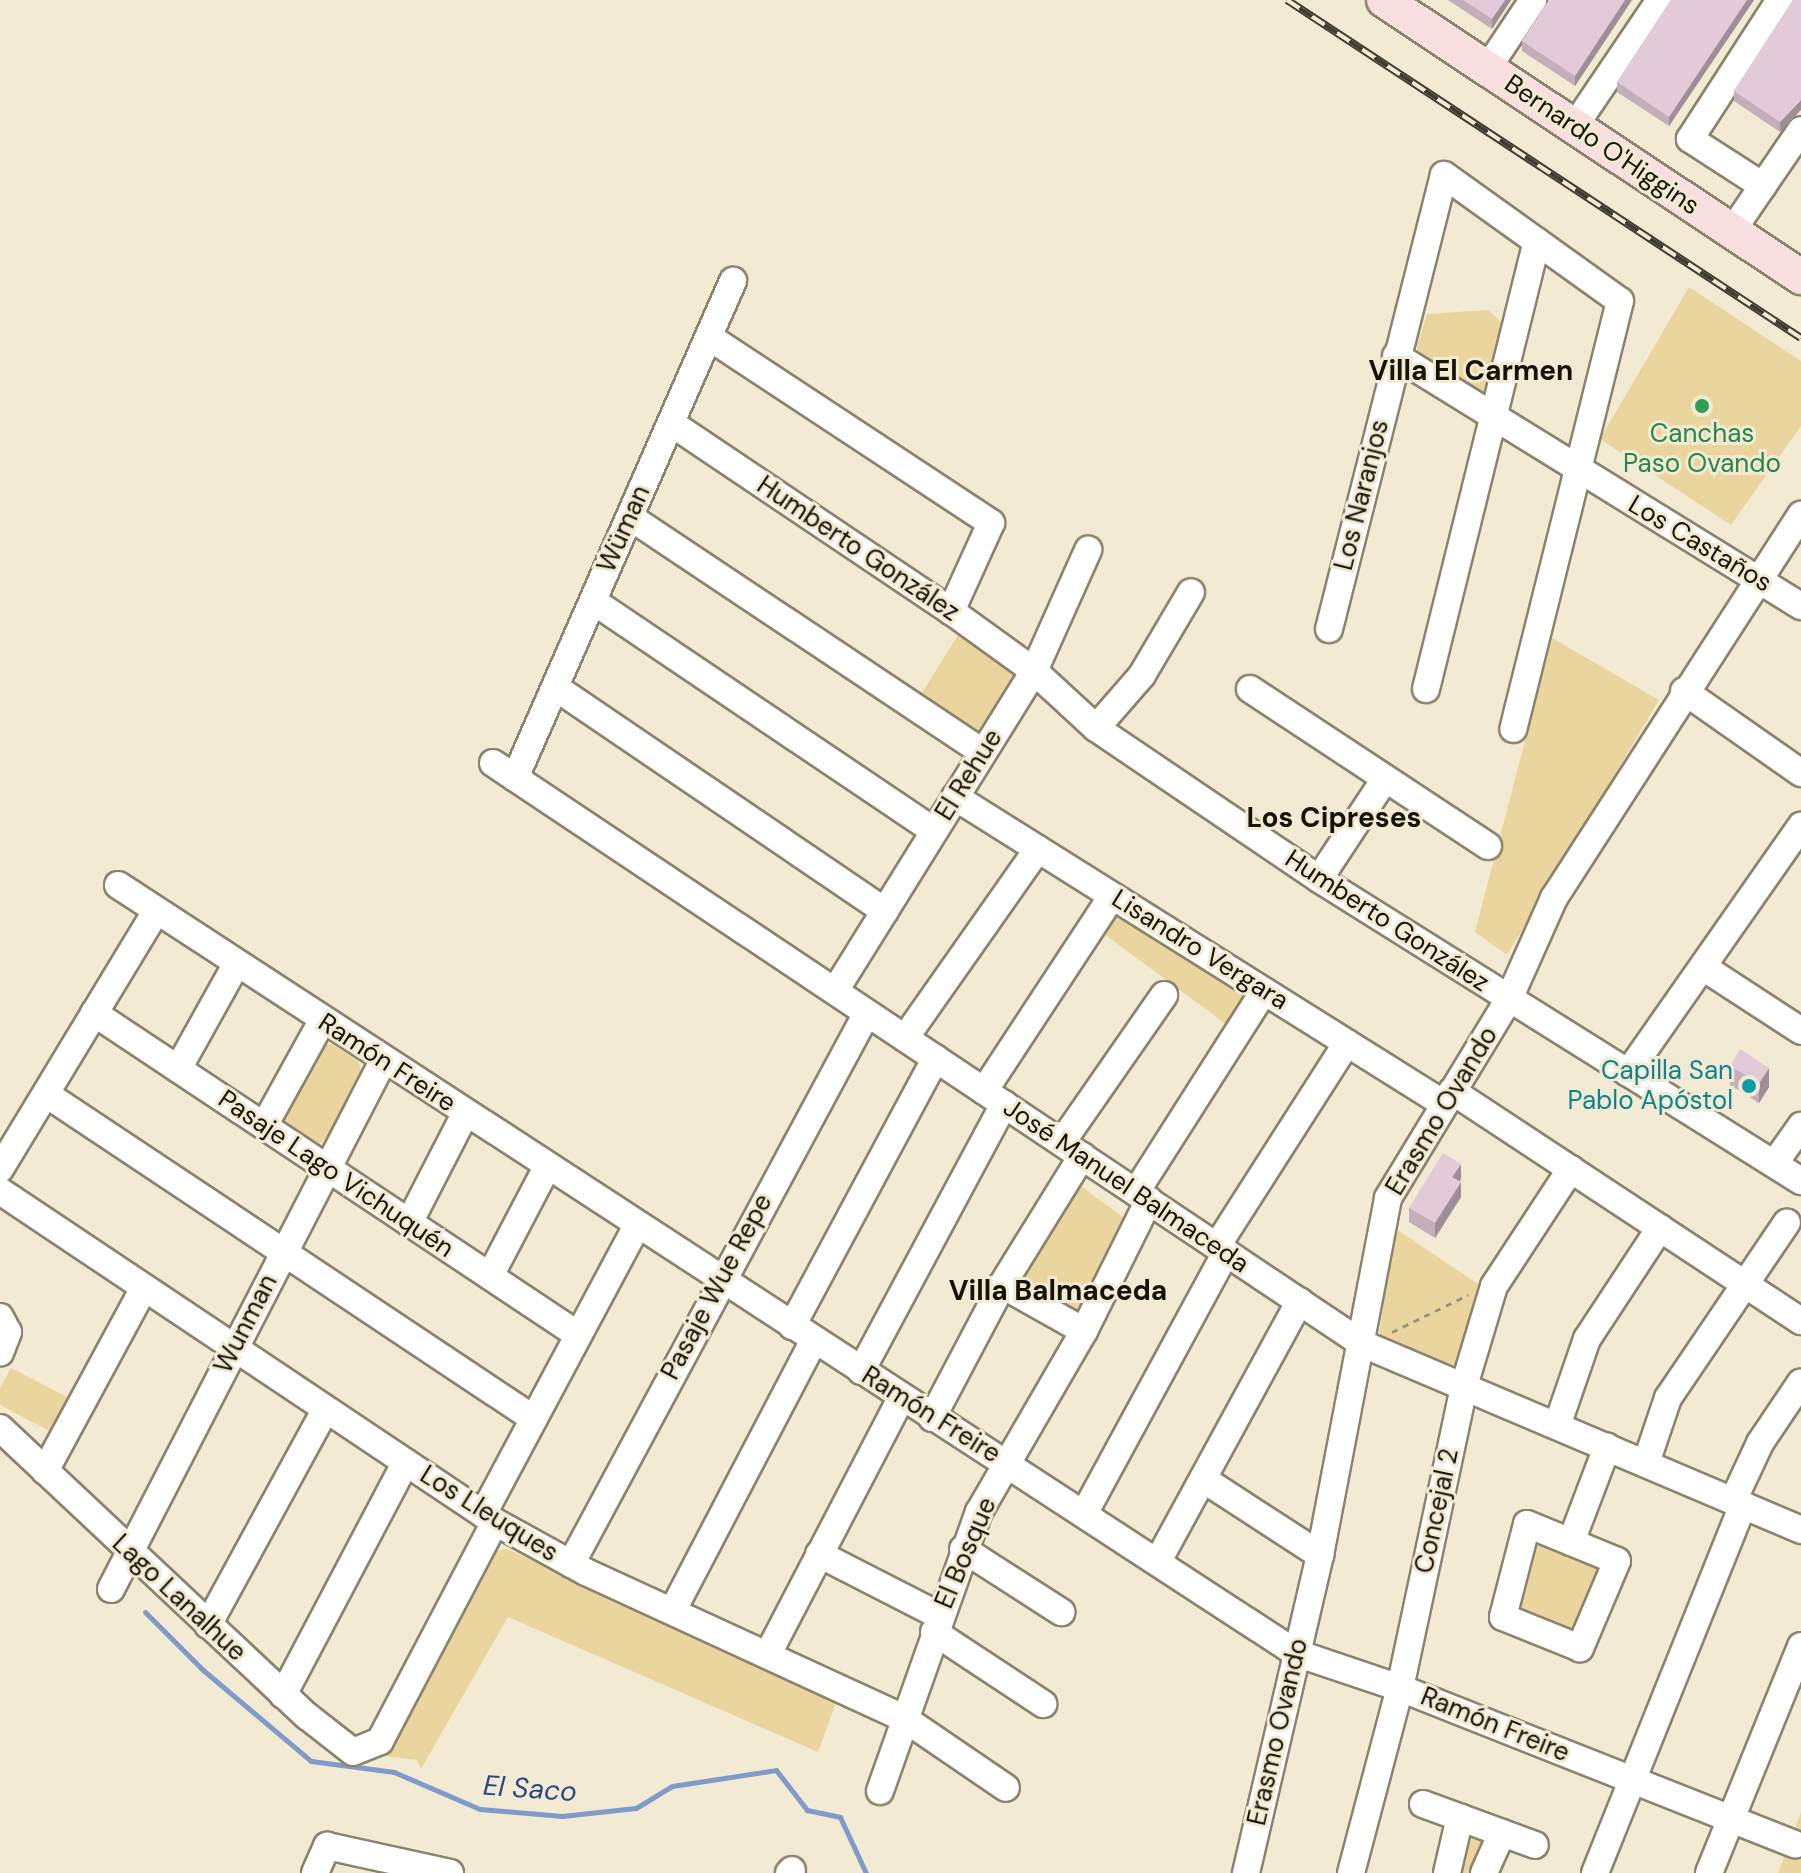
<!DOCTYPE html>
<html>
<head>
<meta charset="utf-8">
<style>
	body { margin:0 }
	#map { position:relative; width:1801px; height:1873px; overflow:hidden; background:#f2ead2; font-family:"DM Sans",sans-serif }
	div>[style] { position:absolute }
	[style*='--x'] { left:calc(var(--x)*1px); top:calc(var(--y)*1px); width:calc(var(--w)*1px); rotate:calc(var(--a)*1deg) }
	.green>* { inset:0; background:#ead59e }
	.stream>* { height:5px; margin:-2.5px; padding:0 2.5px; transform-origin:2.5px; border-radius:2.5px; background:#7f9bc9 }
	.path>* { height:3px; margin-top:-1.5px; transform-origin:0; background:repeating-linear-gradient(90deg,#979280 0 6px,transparent 0 12px) }
	.roads { filter:drop-shadow(2px 0 #8b836d) drop-shadow(-2px 0 #8b836d) drop-shadow(0 2px #8b836d) drop-shadow(0 -2px #8b836d) }
	.minor>* { height:26px; margin:-13px; padding:0 13px; transform-origin:13px; border-radius:13px; background:#fff }
	.major>* { height:34px; margin:-17px; padding:0 17px; transform-origin:17px; border-radius:17px; background:#fadfe0 }
	.rail>* { height:8px; margin-top:-4px; transform-origin:0; background:repeating-linear-gradient(90deg,#f2ead2 0 15px,#3f3b30 0 30px); box-sizing:border-box; border-block:2px solid #3f3b30 }
	.wall>* { inset:0; background:#c3aeba }
	.shaded-wall>* { inset:0; background:#9f8d97 }
	.building>* { inset:0; background:#e3cad8 }
	.dots>* { width:22px; height:22px; translate:-50% -50%; box-sizing:border-box; border:4px solid #f2ead2; border-radius:50% }
	span { translate:-50% -50%; white-space:nowrap; text-align:center; line-height:1.15; -webkit-text-stroke:6px #f2ead2; paint-order:stroke }
	.street-label { font-size:26px; color:#16130b }
	.leisure-label { font-size:26px; color:#27864d }
	.culture-label { font-size:26px; color:#0d838f }
	.right { translate:-100% -50%; text-align:right }
	.neighbourhood-label { font-size:28px; color:#16130b; font-weight:700 }
	.water-label { font-size:28px; color:#284984; font-style:italic }
</style>
</head>
<body>
<div id="map">
	<div class="green">
		<div style="clip-path:polygon(1689px 287px,1801px 361px,1801px 426px,1731px 525px,1600px 439px)"></div>
		<div style="clip-path:polygon(1488px 310px,1505px 325px,1490px 392px,1478px 393px,1419px 354px,1417px 346px,1427px 314px)"></div>
		<div style="clip-path:polygon(960px 632px,1019px 675px,980px 737px,918px 699px)"></div>
		<div style="clip-path:polygon(1552px 638px,1659px 700px,1507px 955px,1475px 932px)"></div>
		<div style="clip-path:polygon(1117px 914px,1251px 993px,1230px 1027px,1104px 934px)"></div>
		<div style="clip-path:polygon(332px 1044px,358px 1061px,362px 1074px,325px 1141px,314px 1145px,280px 1122px,317px 1045px)"></div>
		<div style="clip-path:polygon(1078px 1184px,1131px 1223px,1082px 1320px,1020px 1286px)"></div>
		<div style="clip-path:polygon(1393px 1227px,1484px 1288px,1459px 1367px,1379px 1337px)"></div>
		<div style="clip-path:polygon(11px 1368px,73px 1400px,55px 1434px,0 1405px,0 1388px)"></div>
		<div style="clip-path:polygon(1528px 1525px,1616px 1561px,1580px 1647px,1505px 1617px)"></div>
		<div style="clip-path:polygon(507px 1549px,838px 1697px,818px 1752px,508px 1617px,421px 1769px,417px 1760px,386px 1756px,495px 1551px)"></div>
		<div style="clip-path:polygon(1801px 1812px,1801px 1873px,1778px 1873px)"></div>
		<div style="clip-path:polygon(1461px 1818px,1501px 1833px,1483px 1873px,1447px 1873px)"></div>
	</div>
	<div class="stream">
		<div style="--x:145;--y:1612;--w:82;--a:45"></div>
		<div style="--x:203;--y:1670;--w:141;--a:40.1"></div>
		<div style="--x:311;--y:1761;--w:84;--a:7.5"></div>
		<div style="--x:394;--y:1772;--w:94;--a:23.3"></div>
		<div style="--x:480;--y:1809;--w:82;--a:4.9"></div>
		<div style="--x:562;--y:1816;--w:74;--a:-6.2"></div>
		<div style="--x:636;--y:1808;--w:42;--a:-31.4"></div>
		<div style="--x:672;--y:1786;--w:105;--a:-8.7"></div>
		<div style="--x:776;--y:1770;--w:51;--a:52.2"></div>
		<div style="--x:807;--y:1810;--w:34;--a:12"></div>
		<div style="--x:840;--y:1817;--w:62;--a:65.1"></div>
	</div>
	<div class="path">
		<div style="--x:1392;--y:1332;--w:85;--a:-26"></div>
	</div>
	<div class="roads">
		<div class="minor">
			<div style="--x:1487;--y:69;--w:83;--a:-56.3"></div>
			<div style="--x:1574;--y:127;--w:153;--a:-55.9"></div>
			<div style="--x:1763;--y:186;--w:87;--a:-147.2"></div>
			<div style="--x:1690;--y:139;--w:166;--a:-57.1"></div>
			<div style="--x:1732;--y:231;--w:122;--a:-55.7"></div>
			<div style="--x:709;--y:337;--w:338;--a:33.4"></div>
			<div style="--x:991;--y:523;--w:97;--a:114.4"></div>
			<div style="--x:1396;--y:356;--w:476;--a:31.7"></div>
			<div style="--x:671;--y:423;--w:337;--a:33.9"></div>
			<div style="--x:951;--y:611;--w:102;--a:35.9"></div>
			<div style="--x:1034;--y:671;--w:84;--a:42.6"></div>
			<div style="--x:1096;--y:728;--w:269;--a:34.1"></div>
			<div style="--x:1319;--y:879;--w:569;--a:32.07"></div>
			<div style="--x:630;--y:517;--w:424;--a:33.7"></div>
			<div style="--x:593;--y:601;--w:411;--a:34"></div>
			<div style="--x:1329;--y:629;--w:468;--a:-75.8"></div>
			<div style="--x:1444;--y:175;--w:216;--a:35.6"></div>
			<div style="--x:1620;--y:301;--w:441;--a:104"></div>
			<div style="--x:555;--y:687;--w:399;--a:34.2"></div>
			<div style="--x:1250;--y:689;--w:285;--a:33.4"></div>
			<div style="--x:1426;--y:689;--w:461;--a:-76.1"></div>
			<div style="--x:1684;--y:691;--w:143;--a:35"></div>
			<div style="--x:1096;--y:728;--w:70;--a:-49"></div>
			<div style="--x:1142;--y:675;--w:96;--a:-59.4"></div>
			<div style="--x:493;--y:763;--w:1046;--a:33.74"></div>
			<div style="--x:1363;--y:1344;--w:476;--a:23"></div>
			<div style="--x:515;--y:778;--w:543;--a:-66.32"></div>
			<div style="--x:955;--y:797;--w:577;--a:32.12"></div>
			<div style="--x:1319;--y:879;--w:120;--a:-56.6"></div>
			<div style="--x:118;--y:885;--w:1406;--a:33.1"></div>
			<div style="--x:1296;--y:1653;--w:110;--a:18.6"></div>
			<div style="--x:1400;--y:1688;--w:425;--a:21.6"></div>
			<div style="--x:1703;--y:967;--w:117;--a:33.1"></div>
			<div style="--x:835;--y:991;--w:377;--a:-58.1"></div>
			<div style="--x:1034;--y:671;--w:133;--a:-65.9"></div>
			<div style="--x:94;--y:1013;--w:580;--a:33.61"></div>
			<div style="--x:905;--y:1038;--w:231;--a:-54.9"></div>
			<div style="--x:178;--y:1069;--w:119;--a:-60.9"></div>
			<div style="--x:1628;--y:1073;--w:302;--a:-55"></div>
			<div style="--x:984;--y:1091;--w:233;--a:-56.7"></div>
			<div style="--x:1452;--y:1091;--w:418;--a:33.4"></div>
			<div style="--x:46;--y:1094;--w:586;--a:33.66"></div>
			<div style="--x:264;--y:1126;--w:120;--a:-61.1"></div>
			<div style="--x:1062;--y:1142;--w:179;--a:-55.2"></div>
			<div style="--x:1774;--y:1164;--w:47;--a:-54.6"></div>
			<div style="--x:0;--y:1169;--w:301;--a:-58.8"></div>
			<div style="--x:0;--y:1191;--w:595;--a:33.77"></div>
			<div style="--x:495;--y:1522;--w:104;--a:28.8"></div>
			<div style="--x:586;--y:1572;--w:351;--a:24.7"></div>
			<div style="--x:905;--y:1719;--w:122;--a:34.3"></div>
			<div style="--x:1136;--y:1192;--w:238;--a:-57.5"></div>
			<div style="--x:409;--y:1223;--w:123;--a:-62.8"></div>
			<div style="--x:1217;--y:1246;--w:241;--a:-57.4"></div>
			<div style="--x:490;--y:1276;--w:123;--a:-62.4"></div>
			<div style="--x:1002;--y:1285;--w:94;--a:29.3"></div>
			<div style="--x:0;--y:1317;--w:17;--a:62"></div>
			<div style="--x:8;--y:1332;--w:22;--a:111"></div>
			<div style="--x:792;--y:1326;--w:304;--a:-61.8"></div>
			<div style="--x:861;--y:1371;--w:303;--a:-61.8"></div>
			<div style="--x:932;--y:1418;--w:150;--a:-62.2"></div>
			<div style="--x:1002;--y:1285;--w:152;--a:-58.2"></div>
			<div style="--x:1557;--y:1426;--w:92;--a:-71"></div>
			<div style="--x:1587;--y:1339;--w:133;--a:-56.7"></div>
			<div style="--x:0;--y:1428;--w:421;--a:43.2"></div>
			<div style="--x:307;--y:1716;--w:58;--a:38"></div>
			<div style="--x:353;--y:1752;--w:29;--a:-22"></div>
			<div style="--x:380;--y:1741;--w:247;--a:-62.3"></div>
			<div style="--x:1646;--y:1463;--w:69;--a:-71.3"></div>
			<div style="--x:1668;--y:1398;--w:212;--a:-55.9"></div>
			<div style="--x:45;--y:1471;--w:208;--a:-61.6"></div>
			<div style="--x:1203;--y:1479;--w:140;--a:33"></div>
			<div style="--x:1733;--y:1501;--w:64;--a:-65"></div>
			<div style="--x:1760;--y:1443;--w:73;--a:-56.1"></div>
			<div style="--x:1085;--y:1512;--w:296;--a:-61.5"></div>
			<div style="--x:483;--y:1514;--w:327;--a:-61.9"></div>
			<div style="--x:1527;--y:1524;--w:97;--a:22.3"></div>
			<div style="--x:1617;--y:1561;--w:95;--a:113"></div>
			<div style="--x:1580;--y:1648;--w:83;--a:-158.1"></div>
			<div style="--x:1503;--y:1617;--w:96;--a:-75.5"></div>
			<div style="--x:1571;--y:1542;--w:102;--a:-69.2"></div>
			<div style="--x:963;--y:1549;--w:117;--a:32.7"></div>
			<div style="--x:819;--y:1554;--w:136;--a:27.1"></div>
			<div style="--x:1158;--y:1561;--w:296;--a:-61.4"></div>
			<div style="--x:571;--y:1564;--w:625;--a:-61.76"></div>
			<div style="--x:111;--y:1589;--w:594;--a:-62.74"></div>
			<div style="--x:674;--y:1608;--w:302;--a:-62.4"></div>
			<div style="--x:208;--y:1625;--w:245;--a:-61.4"></div>
			<div style="--x:934;--y:1632;--w:131;--a:33.4"></div>
			<div style="--x:769;--y:1652;--w:286;--a:-62.5"></div>
			<div style="--x:283;--y:1695;--w:263;--a:-62.2"></div>
			<div style="--x:880;--y:1791;--w:296;--a:-70.5"></div>
			<div style="--x:979;--y:1512;--w:209;--a:-59.9"></div>
			<div style="--x:1084;--y:1331;--w:146;--a:-63.6"></div>
			<div style="--x:1423;--y:1804;--w:119;--a:20.1"></div>
			<div style="--x:315;--y:1873;--w:30;--a:-66"></div>
			<div style="--x:327;--y:1846;--w:126;--a:12.4"></div>
			<div style="--x:789;--y:1873;--w:4;--a:-45"></div>
			<div style="--x:1246;--y:1873;--w:326;--a:-76.9"></div>
			<div style="--x:1320;--y:1555;--w:363;--a:-79.2"></div>
			<div style="--x:1388;--y:1198;--w:233;--a:-58.7"></div>
			<div style="--x:1509;--y:999;--w:111;--a:-66"></div>
			<div style="--x:1554;--y:898;--w:456;--a:-57.2"></div>
			<div style="--x:1351;--y:1873;--w:191;--a:-75.2"></div>
			<div style="--x:1400;--y:1688;--w:309;--a:-78"></div>
			<div style="--x:1464;--y:1386;--w:104;--a:-73.3"></div>
			<div style="--x:1494;--y:1286;--w:140;--a:-56.7"></div>
			<div style="--x:1447;--y:1873;--w:57;--a:-76.9"></div>
			<div style="--x:1484;--y:1873;--w:44;--a:-65.8"></div>
			<div style="--x:1595;--y:1873;--w:397;--a:-68.1"></div>
			<div style="--x:1709;--y:1873;--w:245;--a:-67.9"></div>
		</div>
		<div class="major">
			<div style="--x:1384;--y:0;--w:501;--a:33.59"></div>
		</div>
	</div>
	<div class="rail">
		<div style="--x:1287;--y:0;--w:615;--a:33.33"></div>
	</div>
	<div class="wall">
		<div style="clip-path:polygon(1448px 0,1511px 0,1492px 29px)"></div>
		<div style="clip-path:polygon(1549px 0,1632px 0,1575px 86px,1522px 51px,1522px 41px)"></div>
		<div style="clip-path:polygon(1671px 0,1754px 0,1669px 126px,1617px 92px,1617px 82px)"></div>
		<div style="clip-path:polygon(1793px 0,1780px 132px,1734px 101px,1734px 91px)"></div>
		<div style="clip-path:polygon(1730px 1066px,1769px 1087px,1759px 1103px,1730px 1085px)"></div>
		<div style="clip-path:polygon(1461px 1179px,1460px 1181px,1461px 1197px,1435px 1238px,1409px 1222px,1409px 1208px)"></div>
	</div>
	<div class="shaded-wall">
		<div style="clip-path:polygon(1505px 0,1511px 0,1492px 29px,1492px 19px)"></div>
		<div style="clip-path:polygon(1625px 0,1632px 0,1575px 86px,1575px 76px)"></div>
		<div style="clip-path:polygon(1747px 0,1754px 0,1669px 126px,1669px 117px)"></div>
		<div style="clip-path:polygon(1801px 100px,1801px 110px,1780px 132px,1780px 122px)"></div>
		<div style="clip-path:polygon(1769px 1068px,1769px 1087px,1759px 1103px,1759px 1083px)"></div>
		<div style="clip-path:polygon(1461px 1164px,1461px 1179px,1452px 1192px,1452px 1177px)"></div>
		<div style="clip-path:polygon(1461px 1182px,1461px 1197px,1435px 1238px,1435px 1223px)"></div>
	</div>
	<div class="building">
		<div style="clip-path:polygon(1463px 0,1505px 0,1492px 19px)"></div>
		<div style="clip-path:polygon(1549px 0,1625px 0,1575px 76px,1522px 41px)"></div>
		<div style="clip-path:polygon(1671px 0,1747px 0,1669px 117px,1617px 82px)"></div>
		<div style="clip-path:polygon(1793px 0,1801px 0,1801px 100px,1780px 122px,1734px 91px)"></div>
		<div style="clip-path:polygon(1740px 1049px,1769px 1068px,1759px 1083px,1730px 1066px)"></div>
		<div style="clip-path:polygon(1443px 1153px,1461px 1164px,1452px 1177px,1461px 1182px,1435px 1223px,1409px 1208px)"></div>
	</div>
	<div class="dots">
		<div style="left:1702px;top:406px;background:#2e9e5b"></div>
		<div style="left:1749px;top:1086px;background:#0f9aa8"></div>
	</div>
	<div class="street-label">
		<span style="left:1602px;top:145px;rotate:34deg">Bernardo O'Higgins</span>
		<span style="left:1362px;top:495px;rotate:-76deg">Los Naranjos</span>
		<span style="left:624px;top:529px;rotate:-66deg">Wüman</span>
		<span style="left:1700px;top:544px;rotate:31deg">Los Castaños</span>
		<span style="left:858px;top:549px;rotate:34deg">Humberto González</span>
		<span style="left:969px;top:775px;rotate:-58deg">El Rehue</span>
		<span style="left:1387px;top:921px;rotate:33deg">Humberto González</span>
		<span style="left:1200px;top:950px;rotate:32deg">Lisandro Vergara</span>
		<span style="left:387px;top:1063px;rotate:33deg">Ramón Freire</span>
		<span style="left:1442px;top:1111px;rotate:-59deg">Erasmo Ovando</span>
		<span style="left:336px;top:1174px;rotate:34deg">Pasaje Lago Vichuquén</span>
		<span style="left:1126px;top:1186px;rotate:34deg">José Manuel Balmaceda</span>
		<span style="left:717px;top:1287px;rotate:-62deg">Pasaje Wue Repe</span>
		<span style="left:246px;top:1324px;rotate:-63deg">Wunman</span>
		<span style="left:931px;top:1415px;rotate:32deg">Ramón Freire</span>
		<span style="left:1437px;top:1511px;rotate:-78deg">Concejal 2</span>
		<span style="left:489px;top:1514px;rotate:32deg">Los Lleuques</span>
		<span style="left:966px;top:1553px;rotate:-67deg">El Bosque</span>
		<span style="left:179px;top:1598px;rotate:43deg">Lago Lanalhue</span>
		<span style="left:1495px;top:1725px;rotate:22deg">Ramón Freire</span>
		<span style="left:1278px;top:1732px;rotate:-77deg">Erasmo Ovando</span>
	</div>
	<div class="leisure-label">
		<span style="left:1702px;top:449px">Canchas<br>Paso Ovando</span>
	</div>
	<div class="culture-label">
		<span class="right" style="left:1733px;top:1086px">Capilla San<br>Pablo Apóstol</span>
	</div>
	<div class="neighbourhood-label">
		<span style="left:1471px;top:371px">Villa El Carmen</span>
		<span style="left:1334px;top:818px">Los Cipreses</span>
		<span style="left:1058px;top:1291px">Villa Balmaceda</span>
	</div>
	<div class="water-label">
		<span style="left:530px;top:1789px;rotate:4deg">El Saco</span>
	</div>
</div>
</body>
</html>
